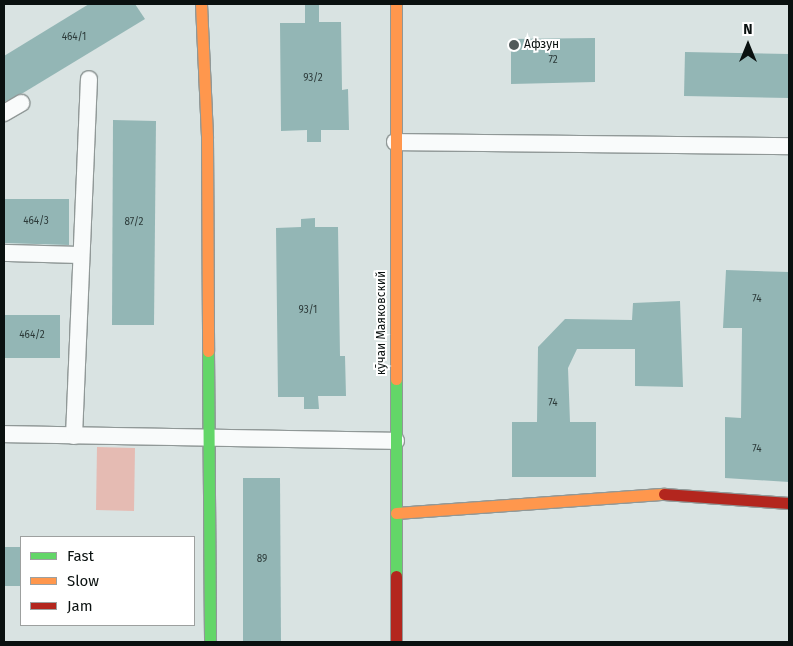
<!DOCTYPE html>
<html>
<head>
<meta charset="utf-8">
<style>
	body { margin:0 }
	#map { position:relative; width:793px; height:646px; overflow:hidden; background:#d9e3e2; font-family:"Fira Sans",sans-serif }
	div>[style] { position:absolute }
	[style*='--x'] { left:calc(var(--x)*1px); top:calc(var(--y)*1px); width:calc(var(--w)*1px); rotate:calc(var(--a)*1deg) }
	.green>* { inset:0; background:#e5bbb3 }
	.building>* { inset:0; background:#93b6b5 }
	.roads { filter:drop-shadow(1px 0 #909897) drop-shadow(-1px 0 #909897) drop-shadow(0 1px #909897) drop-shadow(0 -1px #909897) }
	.street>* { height:16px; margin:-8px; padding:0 8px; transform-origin:8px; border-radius:8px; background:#f9fbfb }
	.fast>* { height:11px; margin:-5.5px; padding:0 5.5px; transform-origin:5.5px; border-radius:5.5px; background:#63d668 }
	.slow>* { height:11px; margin:-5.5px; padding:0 5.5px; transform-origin:5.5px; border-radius:5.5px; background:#ff974d }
	.jam>* { height:11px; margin:-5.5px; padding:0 5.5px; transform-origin:5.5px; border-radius:5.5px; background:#b3261e }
	.dots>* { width:14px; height:14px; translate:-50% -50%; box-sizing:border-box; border:2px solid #fff; border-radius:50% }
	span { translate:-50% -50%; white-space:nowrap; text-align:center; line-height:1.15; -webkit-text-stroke:4px #fff; paint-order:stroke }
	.number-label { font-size:10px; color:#2c3a39 }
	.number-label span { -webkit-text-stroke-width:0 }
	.poi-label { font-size:12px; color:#0a1110 }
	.left { translate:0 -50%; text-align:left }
	.street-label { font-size:12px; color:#0a1110 }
	.frame { position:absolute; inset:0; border:5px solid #0a1110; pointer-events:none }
	.legend { position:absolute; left:20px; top:536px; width:175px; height:90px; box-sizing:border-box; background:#fff; border:1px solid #9da09f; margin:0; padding:6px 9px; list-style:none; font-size:15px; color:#0a1110 }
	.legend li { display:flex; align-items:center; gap:10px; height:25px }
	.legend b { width:25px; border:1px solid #9da09f }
	.north { position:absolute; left:723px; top:20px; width:50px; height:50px; -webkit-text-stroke:4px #fff; paint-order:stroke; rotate:0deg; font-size:14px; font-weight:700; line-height:20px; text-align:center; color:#0a1110 }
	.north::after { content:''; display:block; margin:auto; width:18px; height:22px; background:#0a1110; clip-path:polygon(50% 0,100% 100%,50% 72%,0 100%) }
</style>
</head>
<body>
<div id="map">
	<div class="green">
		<div style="clip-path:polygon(97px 447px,135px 448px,134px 511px,96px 510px)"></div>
	</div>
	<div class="building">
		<div style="clip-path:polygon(89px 4px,135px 4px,145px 19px,23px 93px,4px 102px,4px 56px)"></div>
		<div style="clip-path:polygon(305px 4px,319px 4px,319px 22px,341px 22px,342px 90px,348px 89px,349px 130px,321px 130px,321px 142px,307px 142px,307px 130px,281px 131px,280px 23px,305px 23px)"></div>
		<div style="clip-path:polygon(595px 38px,595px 82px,511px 84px,511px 39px)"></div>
		<div style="clip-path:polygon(685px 52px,789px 54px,789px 98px,684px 96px)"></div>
		<div style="clip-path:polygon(113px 120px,156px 121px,154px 325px,112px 325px)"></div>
		<div style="clip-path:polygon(4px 199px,69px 199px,69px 245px,4px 243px)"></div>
		<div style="clip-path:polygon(315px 218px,315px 227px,338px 227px,340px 356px,345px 356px,346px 396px,318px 396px,319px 409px,304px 409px,304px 397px,278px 397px,276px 228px,301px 227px,301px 219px)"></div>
		<div style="clip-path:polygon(726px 270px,789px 272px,789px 482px,725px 478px,725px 417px,741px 418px,742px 328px,723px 328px)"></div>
		<div style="clip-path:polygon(680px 301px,683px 387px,635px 386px,635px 349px,577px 349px,568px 368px,570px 422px,596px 422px,596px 477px,512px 477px,512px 422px,537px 422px,538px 347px,565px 319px,632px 320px,633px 303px)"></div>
		<div style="clip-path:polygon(4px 315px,60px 315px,60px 358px,4px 358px)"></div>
		<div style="clip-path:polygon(243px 478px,280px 478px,281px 642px,243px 642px)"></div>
		<div style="clip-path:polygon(4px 547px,21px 547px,21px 586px,4px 586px)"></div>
	</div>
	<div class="roads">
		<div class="street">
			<div style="--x:4;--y:113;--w:20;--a:-30"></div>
			<div style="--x:395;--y:142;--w:394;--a:0.6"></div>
			<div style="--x:4;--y:253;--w:77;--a:1.5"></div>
			<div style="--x:4;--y:434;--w:392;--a:1"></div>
			<div style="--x:74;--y:436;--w:357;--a:-87.6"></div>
		</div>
		<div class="fast">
			<div style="--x:208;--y:351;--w:291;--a:89.6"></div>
			<div style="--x:396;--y:379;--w:197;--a:90"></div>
		</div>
		<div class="slow">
			<div style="--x:201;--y:4;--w:134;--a:87.4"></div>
			<div style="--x:207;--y:138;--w:213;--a:89.7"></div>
			<div style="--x:396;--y:4;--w:375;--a:90"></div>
			<div style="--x:396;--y:513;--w:269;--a:-4.1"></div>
		</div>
		<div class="jam">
			<div style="--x:664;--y:494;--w:125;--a:4.1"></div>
			<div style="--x:396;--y:576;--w:66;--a:90"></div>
		</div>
	</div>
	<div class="dots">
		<div style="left:514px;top:45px;background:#525a5a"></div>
	</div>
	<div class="number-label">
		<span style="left:74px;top:38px">464/1</span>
		<span style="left:553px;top:61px">72</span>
		<span style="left:313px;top:79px">93/2</span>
		<span style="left:36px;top:222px">464/3</span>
		<span style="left:134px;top:223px">87/2</span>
		<span style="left:757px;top:300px">74</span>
		<span style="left:308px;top:311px">93/1</span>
		<span style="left:32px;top:336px">464/2</span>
		<span style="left:553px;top:404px">74</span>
		<span style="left:757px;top:450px">74</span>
		<span style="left:262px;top:560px">89</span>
	</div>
	<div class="poi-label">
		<span class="left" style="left:524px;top:45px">Афзун</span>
	</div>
	<div class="street-label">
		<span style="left:382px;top:323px;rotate:-90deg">кӯчаи Маяковский</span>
	</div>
	<div class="frame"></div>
	<ul class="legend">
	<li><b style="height:6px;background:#63d668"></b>Fast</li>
	<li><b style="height:6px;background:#ff974d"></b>Slow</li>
	<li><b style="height:6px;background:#b3261e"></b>Jam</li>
	</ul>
	<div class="north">N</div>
</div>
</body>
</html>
